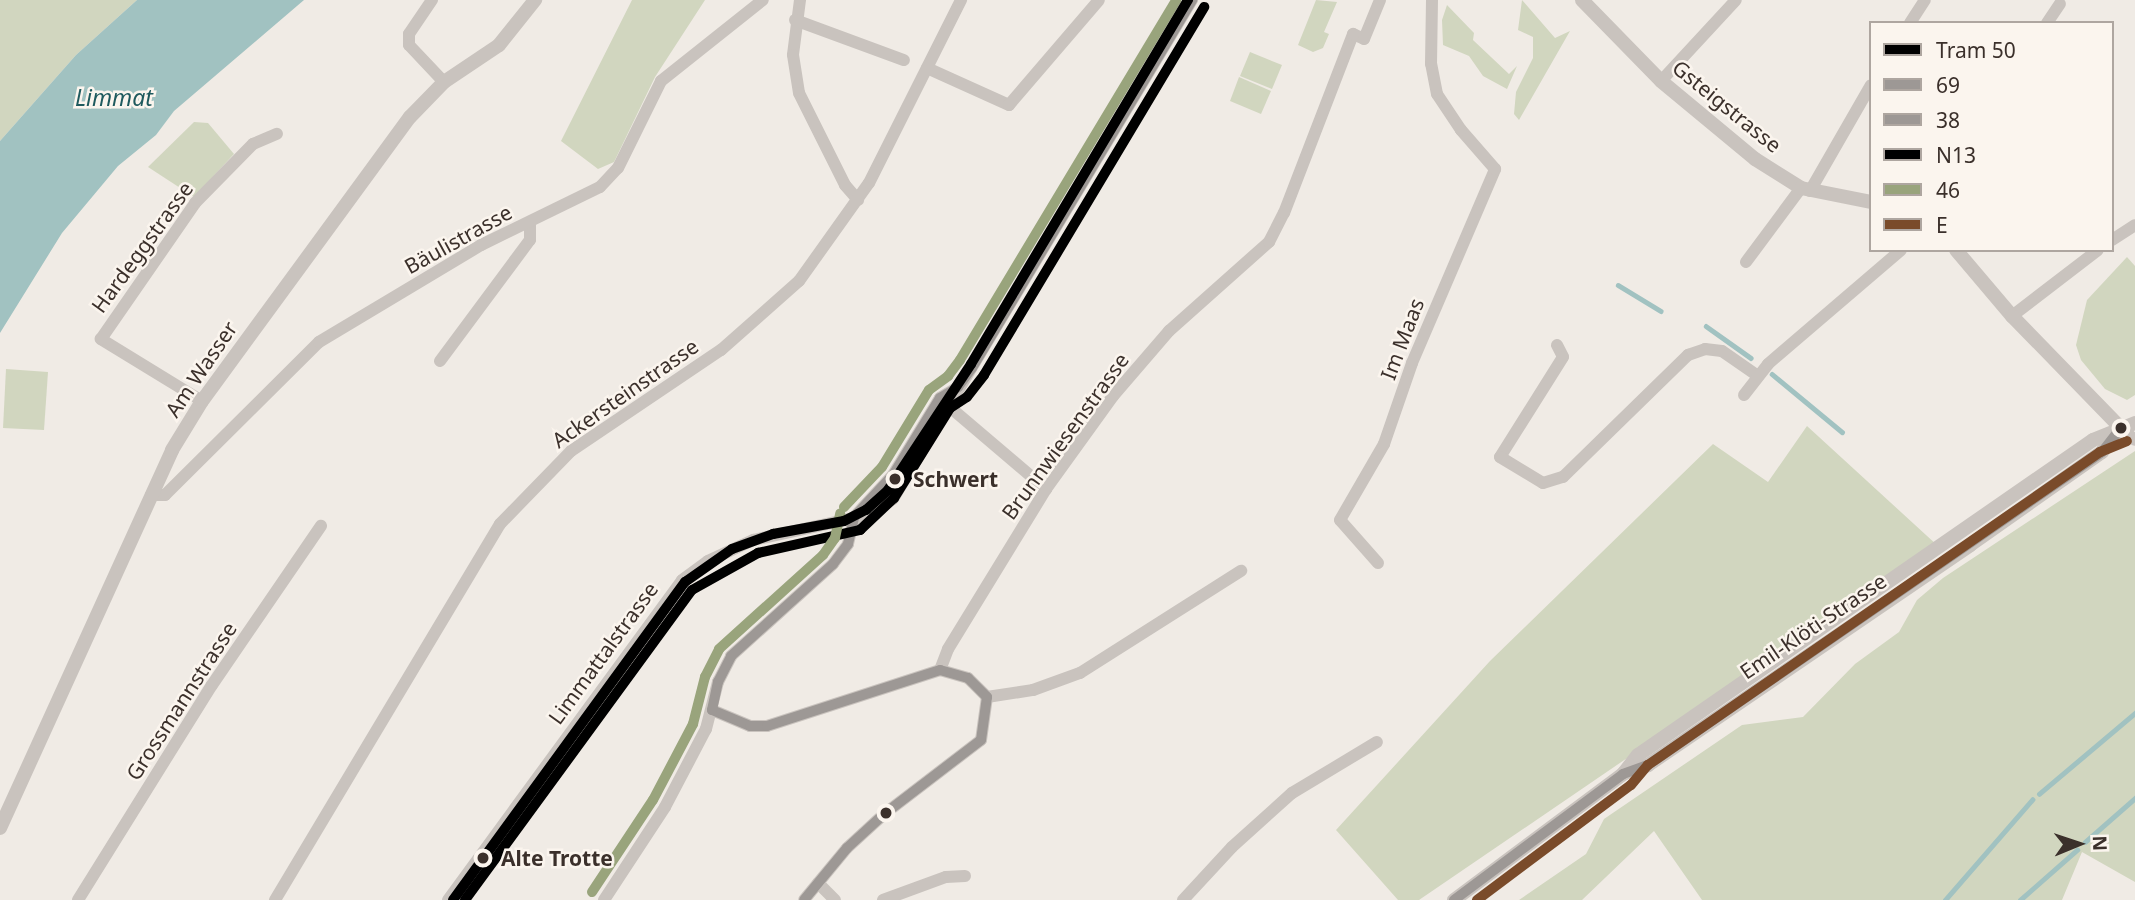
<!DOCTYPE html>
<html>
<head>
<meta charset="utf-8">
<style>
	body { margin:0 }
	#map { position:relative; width:2135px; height:900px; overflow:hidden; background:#f0ebe5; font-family:"Noto Sans",sans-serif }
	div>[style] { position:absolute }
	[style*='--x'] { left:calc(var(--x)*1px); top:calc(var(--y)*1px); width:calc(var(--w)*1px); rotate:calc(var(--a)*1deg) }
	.green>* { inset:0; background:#d1d6bf }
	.water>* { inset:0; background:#a1c2c1 }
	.stream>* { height:4.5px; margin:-2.25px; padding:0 2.25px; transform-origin:2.25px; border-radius:2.25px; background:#a1c2c1 }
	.minor>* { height:12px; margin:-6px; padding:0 6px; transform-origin:6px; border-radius:6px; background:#c9c3be }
	.tertiary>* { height:14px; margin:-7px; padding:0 7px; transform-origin:7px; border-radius:7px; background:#c9c3be }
	.bus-1>* { height:10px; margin:-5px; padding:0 5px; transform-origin:5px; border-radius:5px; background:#9d9895 }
	.bus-2>* { height:10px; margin:-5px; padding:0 5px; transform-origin:5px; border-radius:5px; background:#9d9895 }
	.bus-3>* { height:10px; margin:-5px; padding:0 5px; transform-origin:5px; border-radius:5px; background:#000 }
	.bus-4>* { height:10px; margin:-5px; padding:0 5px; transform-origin:5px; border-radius:5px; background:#99a47c }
	.bus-5>* { height:10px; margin:-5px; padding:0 5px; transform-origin:5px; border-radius:5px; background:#7a4b2a }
	.tram-1>* { height:10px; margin:-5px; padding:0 5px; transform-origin:5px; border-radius:5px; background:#000 }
	.dots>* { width:19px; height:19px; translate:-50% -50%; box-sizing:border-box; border:4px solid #fbf5ee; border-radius:50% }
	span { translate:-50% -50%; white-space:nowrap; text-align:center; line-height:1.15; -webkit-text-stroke:5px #fbf5ee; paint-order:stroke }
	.street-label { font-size:21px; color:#3b302b }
	.stop-label { font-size:21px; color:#3b302b; font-weight:700 }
	.left { translate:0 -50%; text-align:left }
	.water-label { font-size:23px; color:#1f5a5e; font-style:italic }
	.legend { position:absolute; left:1869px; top:21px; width:245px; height:231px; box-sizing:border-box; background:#fbf5ee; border:2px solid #aea6a0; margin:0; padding:9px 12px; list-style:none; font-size:21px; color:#3b302b }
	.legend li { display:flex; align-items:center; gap:14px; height:35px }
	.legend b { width:35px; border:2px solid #aea6a0 }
	.north { position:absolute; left:2044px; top:809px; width:70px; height:70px; -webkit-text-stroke:5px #fbf5ee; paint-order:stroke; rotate:88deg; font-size:19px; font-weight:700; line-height:28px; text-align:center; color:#3b302b }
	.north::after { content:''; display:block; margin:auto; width:24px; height:32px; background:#3b302b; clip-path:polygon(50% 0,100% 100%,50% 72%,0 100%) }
</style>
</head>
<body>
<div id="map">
	<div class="green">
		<div style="clip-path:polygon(0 0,137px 0,76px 55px,0 141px)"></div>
		<div style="clip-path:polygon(632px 0,705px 0,655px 77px,614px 162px,598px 169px,561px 141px)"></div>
		<div style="clip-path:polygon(1316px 0,1337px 2px,1324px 32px,1329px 34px,1323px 48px,1313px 52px,1298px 45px)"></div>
		<div style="clip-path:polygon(1522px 0,1555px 38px,1570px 31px,1519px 120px,1514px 114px,1516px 92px,1533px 58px,1533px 37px,1518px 30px)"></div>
		<div style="clip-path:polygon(1447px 5px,1474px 33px,1473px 40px,1509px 74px,1517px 66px,1507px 89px,1483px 76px,1469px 56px,1443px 45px,1442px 20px)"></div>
		<div style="clip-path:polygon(1250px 52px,1282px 65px,1272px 89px,1240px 76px)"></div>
		<div style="clip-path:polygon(1239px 77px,1271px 91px,1261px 114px,1230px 101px)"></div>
		<div style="clip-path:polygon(194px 122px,208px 123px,234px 154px,194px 197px,148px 167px)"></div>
		<div style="clip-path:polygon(2127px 257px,2135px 266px,2135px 395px,2127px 400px,2105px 389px,2081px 360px,2076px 345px,2087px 300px)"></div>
		<div style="clip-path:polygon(6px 369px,48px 372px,44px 430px,3px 428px)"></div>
		<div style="clip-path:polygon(1807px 426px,1938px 546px,1419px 900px,1398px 900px,1336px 830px,1490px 661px,1713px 444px,1768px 482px)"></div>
		<div style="clip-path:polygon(2135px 451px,2135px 882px,2082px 852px,2062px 900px,1702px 900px,1654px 831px,1582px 900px,1519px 900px,1586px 854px,1604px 819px,1742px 725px,1803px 717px,1855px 664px,1899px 632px,1917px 600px,1943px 578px)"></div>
	</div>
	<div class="water">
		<div style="clip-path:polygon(137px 0,304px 0,174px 111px,156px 135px,118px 166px,62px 233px,0 333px,0 141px,76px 55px)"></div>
	</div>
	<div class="stream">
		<div style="--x:1618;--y:285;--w:50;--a:31.2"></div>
		<div style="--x:1706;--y:326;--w:55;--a:35.4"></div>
		<div style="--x:1772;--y:374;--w:91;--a:39.6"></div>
		<div style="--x:2039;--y:794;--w:126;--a:-40.2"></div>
		<div style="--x:2085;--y:842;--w:67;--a:-41.3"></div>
		<div style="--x:1945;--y:900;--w:133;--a:-49"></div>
		<div style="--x:2020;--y:900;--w:76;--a:-41.3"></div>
	</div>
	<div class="minor">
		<div style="--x:432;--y:0;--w:41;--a:124.1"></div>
		<div style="--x:409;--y:34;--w:11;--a:90"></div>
		<div style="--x:409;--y:45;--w:51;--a:46.6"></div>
		<div style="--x:800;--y:0;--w:55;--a:97.3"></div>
		<div style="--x:793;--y:55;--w:38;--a:81"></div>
		<div style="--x:799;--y:93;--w:103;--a:63.4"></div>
		<div style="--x:845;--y:185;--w:20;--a:49"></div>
		<div style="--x:795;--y:20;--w:116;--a:20.2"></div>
		<div style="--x:1910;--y:23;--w:27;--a:-57"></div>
		<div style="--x:2047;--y:23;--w:23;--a:-56"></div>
		<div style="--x:927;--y:68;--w:90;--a:24.3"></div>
		<div style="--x:1009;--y:105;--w:138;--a:-49.4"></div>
		<div style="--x:1661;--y:81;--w:110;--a:-47.2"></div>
		<div style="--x:1810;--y:191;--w:122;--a:-60.1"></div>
		<div style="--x:2112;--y:240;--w:27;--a:-33"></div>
		<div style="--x:1746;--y:262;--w:92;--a:-53.4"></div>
		<div style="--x:2012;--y:316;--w:108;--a:-37.5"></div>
		<div style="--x:1557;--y:345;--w:13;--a:63"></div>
		<div style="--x:1563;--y:357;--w:118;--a:122.2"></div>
		<div style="--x:1500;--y:457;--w:50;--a:31.2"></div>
		<div style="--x:1543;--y:483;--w:21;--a:-17"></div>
		<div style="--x:1563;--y:477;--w:175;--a:-44.3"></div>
		<div style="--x:1688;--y:355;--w:18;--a:-19"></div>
		<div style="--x:1705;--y:349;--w:17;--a:7"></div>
		<div style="--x:1722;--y:351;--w:44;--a:34.8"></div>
		<div style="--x:440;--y:361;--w:151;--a:-53.4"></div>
		<div style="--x:530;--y:240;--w:18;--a:-90"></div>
		<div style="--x:1744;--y:395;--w:39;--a:-52"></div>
		<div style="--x:1768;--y:364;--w:175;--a:-40.6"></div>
		<div style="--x:202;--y:401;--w:119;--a:-148.5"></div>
		<div style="--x:101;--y:339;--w:165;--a:-55.3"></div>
		<div style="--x:195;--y:203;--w:83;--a:-45.5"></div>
		<div style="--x:253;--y:144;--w:26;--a:-23"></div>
		<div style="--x:945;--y:403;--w:133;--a:40.4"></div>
		<div style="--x:2121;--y:428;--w:18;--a:41"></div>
		<div style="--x:151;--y:495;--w:14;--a:0"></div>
		<div style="--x:165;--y:495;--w:217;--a:-44.8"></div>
		<div style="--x:319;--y:342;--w:189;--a:-30.9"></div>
		<div style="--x:481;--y:245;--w:132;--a:-26"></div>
		<div style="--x:600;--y:187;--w:26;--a:-47"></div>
		<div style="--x:618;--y:168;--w:97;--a:-63.7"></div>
		<div style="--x:661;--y:81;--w:130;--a:-38.5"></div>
		<div style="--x:855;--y:516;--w:56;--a:-47.2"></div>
		<div style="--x:893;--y:475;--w:90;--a:-58.6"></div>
		<div style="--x:940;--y:398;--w:21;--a:-31"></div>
		<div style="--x:1378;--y:563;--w:57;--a:-131.5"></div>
		<div style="--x:1340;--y:520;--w:88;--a:-59.9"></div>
		<div style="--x:1384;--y:444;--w:86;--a:-70.9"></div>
		<div style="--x:1412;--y:363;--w:211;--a:-66.8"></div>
		<div style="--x:1495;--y:169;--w:52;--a:-131.1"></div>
		<div style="--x:1461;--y:130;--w:43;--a:-123.7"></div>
		<div style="--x:1437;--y:94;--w:31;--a:-101"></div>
		<div style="--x:1431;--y:64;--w:64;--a:-89.1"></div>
		<div style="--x:940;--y:670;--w:22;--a:-69"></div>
		<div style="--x:948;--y:649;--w:188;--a:-58.5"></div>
		<div style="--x:1046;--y:489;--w:115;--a:-54.2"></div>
		<div style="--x:1113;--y:396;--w:86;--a:-49.3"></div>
		<div style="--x:1169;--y:331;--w:134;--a:-41.7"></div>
		<div style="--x:1269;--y:242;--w:33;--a:-63"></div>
		<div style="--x:1284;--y:213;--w:192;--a:-68.9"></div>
		<div style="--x:1353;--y:34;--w:12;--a:24"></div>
		<div style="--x:1364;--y:39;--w:42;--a:-67.7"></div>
		<div style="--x:987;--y:697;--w:47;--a:-8.7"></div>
		<div style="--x:1033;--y:690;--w:50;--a:-19.9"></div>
		<div style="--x:1080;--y:673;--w:191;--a:-32.4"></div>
		<div style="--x:712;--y:710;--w:41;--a:22.8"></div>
		<div style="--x:750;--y:726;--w:17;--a:0"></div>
		<div style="--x:767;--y:726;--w:182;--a:-17.9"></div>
		<div style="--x:940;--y:670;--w:29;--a:16"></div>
		<div style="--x:968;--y:678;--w:27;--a:45"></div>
		<div style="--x:987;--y:697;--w:43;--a:97.9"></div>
		<div style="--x:981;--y:740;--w:123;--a:142.6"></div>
		<div style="--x:883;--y:815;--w:49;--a:137.5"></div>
		<div style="--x:847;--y:848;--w:67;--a:129.6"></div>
		<div style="--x:818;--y:883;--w:24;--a:45"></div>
		<div style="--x:78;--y:900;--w:253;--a:-58.1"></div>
		<div style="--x:212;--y:685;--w:193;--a:-55.6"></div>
		<div style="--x:275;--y:900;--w:438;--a:-59.1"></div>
		<div style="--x:500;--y:524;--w:102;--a:-45.8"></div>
		<div style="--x:571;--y:451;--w:181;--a:-34"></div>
		<div style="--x:721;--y:350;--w:104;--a:-41.5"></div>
		<div style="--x:799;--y:281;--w:120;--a:-54.5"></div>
		<div style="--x:869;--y:183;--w:205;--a:-63.3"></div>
		<div style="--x:448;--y:900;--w:396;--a:-53.8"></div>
		<div style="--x:682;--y:580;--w:32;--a:-36"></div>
		<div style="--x:708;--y:561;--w:50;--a:-25"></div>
		<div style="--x:753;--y:540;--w:118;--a:-12.3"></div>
		<div style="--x:868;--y:515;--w:30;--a:-33"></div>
		<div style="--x:893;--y:499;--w:582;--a:-59.07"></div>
		<div style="--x:604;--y:900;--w:111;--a:-56.7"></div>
		<div style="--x:665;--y:807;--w:88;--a:-62.3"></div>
		<div style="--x:706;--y:729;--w:49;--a:-75.7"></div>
		<div style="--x:718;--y:682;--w:29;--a:-63"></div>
		<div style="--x:731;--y:656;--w:137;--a:-42"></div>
		<div style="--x:833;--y:564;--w:25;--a:-53"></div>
		<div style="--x:848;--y:544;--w:28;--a:-77"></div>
		<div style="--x:883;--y:900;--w:67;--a:-20.1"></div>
		<div style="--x:946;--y:877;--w:19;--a:-3"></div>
		<div style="--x:1183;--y:900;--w:72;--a:-47.2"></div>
		<div style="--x:1232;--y:847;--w:81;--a:-42"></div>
		<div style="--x:1292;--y:793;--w:99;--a:-31"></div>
	</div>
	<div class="tertiary">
		<div style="--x:1582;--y:0;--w:113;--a:45.7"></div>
		<div style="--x:1661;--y:81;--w:122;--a:39.7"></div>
		<div style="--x:1755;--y:159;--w:54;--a:32.2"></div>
		<div style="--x:1801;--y:188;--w:71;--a:11.3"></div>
		<div style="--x:1956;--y:250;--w:87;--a:49.7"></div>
		<div style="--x:2012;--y:316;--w:156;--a:45.8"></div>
		<div style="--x:1624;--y:773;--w:25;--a:-18"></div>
		<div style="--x:1648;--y:765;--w:390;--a:-34.3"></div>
		<div style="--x:1970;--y:545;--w:161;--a:-35.2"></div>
		<div style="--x:2102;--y:452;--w:26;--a:-53"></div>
		<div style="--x:0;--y:828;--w:415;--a:-65.5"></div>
		<div style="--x:172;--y:450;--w:57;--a:-58.5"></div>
		<div style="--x:202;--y:401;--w:352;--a:-53.8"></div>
		<div style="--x:410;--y:117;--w:49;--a:-45.8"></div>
		<div style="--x:444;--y:82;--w:66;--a:-33.9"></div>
		<div style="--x:499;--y:45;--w:58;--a:-51.3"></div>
		<div style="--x:1454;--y:900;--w:211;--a:-36.7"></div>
		<div style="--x:1623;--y:774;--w:24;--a:-52"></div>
		<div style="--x:1638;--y:755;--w:553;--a:-34.7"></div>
		<div style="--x:2093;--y:440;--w:45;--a:-22"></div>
	</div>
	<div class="bus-1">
		<div style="--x:1454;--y:900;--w:211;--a:-36.7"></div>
		<div style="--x:1623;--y:774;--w:27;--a:-20"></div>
		<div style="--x:1648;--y:765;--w:551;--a:-34.58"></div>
		<div style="--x:2102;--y:452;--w:31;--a:-52"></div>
	</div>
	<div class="bus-2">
		<div style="--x:854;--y:517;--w:57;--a:-47.1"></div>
		<div style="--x:893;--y:475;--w:90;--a:-58.6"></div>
		<div style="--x:940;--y:398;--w:21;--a:-31"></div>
		<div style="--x:958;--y:387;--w:24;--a:-54"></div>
		<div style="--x:972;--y:368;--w:429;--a:-59.1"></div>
		<div style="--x:712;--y:710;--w:41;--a:22.8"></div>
		<div style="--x:750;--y:726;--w:17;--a:0"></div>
		<div style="--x:767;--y:726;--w:182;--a:-17.9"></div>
		<div style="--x:940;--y:670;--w:29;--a:16"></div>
		<div style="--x:968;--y:678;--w:27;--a:45"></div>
		<div style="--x:987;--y:697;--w:43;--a:97.9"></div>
		<div style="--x:981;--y:740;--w:123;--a:142.6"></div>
		<div style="--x:883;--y:815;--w:49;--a:137.5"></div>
		<div style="--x:847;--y:848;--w:67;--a:129.6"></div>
		<div style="--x:712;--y:710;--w:29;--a:-78"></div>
		<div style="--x:718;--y:682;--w:29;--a:-63"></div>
		<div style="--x:731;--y:656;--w:137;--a:-42"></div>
		<div style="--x:833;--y:564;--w:25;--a:-53"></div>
		<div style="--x:848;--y:544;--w:28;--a:-77"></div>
	</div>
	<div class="bus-3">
		<div style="--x:465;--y:900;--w:384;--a:-53.8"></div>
		<div style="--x:692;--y:590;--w:76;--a:-29.3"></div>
		<div style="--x:758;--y:553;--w:105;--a:-12.7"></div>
		<div style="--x:860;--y:530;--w:47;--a:-43.3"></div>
		<div style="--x:894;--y:498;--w:106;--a:-58.1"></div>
		<div style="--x:950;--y:408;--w:20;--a:-33"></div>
		<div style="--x:967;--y:397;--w:28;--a:-52"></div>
		<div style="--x:984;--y:375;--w:429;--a:-59.1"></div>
	</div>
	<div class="bus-4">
		<div style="--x:844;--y:507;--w:55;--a:-46.5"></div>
		<div style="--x:882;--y:467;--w:90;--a:-58.6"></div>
		<div style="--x:929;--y:390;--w:24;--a:-36"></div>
		<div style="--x:948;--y:376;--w:20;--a:-53"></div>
		<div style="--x:960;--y:360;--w:420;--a:-59"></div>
		<div style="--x:592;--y:892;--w:110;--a:-56.5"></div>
		<div style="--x:653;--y:800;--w:86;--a:-62.2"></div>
		<div style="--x:693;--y:724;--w:49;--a:-75.7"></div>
		<div style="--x:705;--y:677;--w:31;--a:-63"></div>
		<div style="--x:719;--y:649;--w:140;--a:-42.1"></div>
		<div style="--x:823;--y:555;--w:21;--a:-55"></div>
		<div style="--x:835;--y:538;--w:25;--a:-78"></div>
	</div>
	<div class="bus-5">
		<div style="--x:1477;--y:900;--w:192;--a:-36.8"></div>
		<div style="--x:1631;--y:785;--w:26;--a:-50"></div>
		<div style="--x:1648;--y:765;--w:550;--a:-34.7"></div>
		<div style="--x:2100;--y:452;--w:29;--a:-22"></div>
	</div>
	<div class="tram-1">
		<div style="--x:453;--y:900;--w:394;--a:-53.9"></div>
		<div style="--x:685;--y:582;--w:57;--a:-35.1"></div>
		<div style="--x:732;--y:549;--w:44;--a:-20.1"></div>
		<div style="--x:773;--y:534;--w:72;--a:-10.4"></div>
		<div style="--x:844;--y:521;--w:25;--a:-27"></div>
		<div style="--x:866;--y:510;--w:30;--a:-42"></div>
		<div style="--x:888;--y:490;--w:151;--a:-56.6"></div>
		<div style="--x:971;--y:364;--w:424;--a:-59.2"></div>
	</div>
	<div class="dots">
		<div style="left:2121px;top:428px;background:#3b302b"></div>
		<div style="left:895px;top:479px;background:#3b302b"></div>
		<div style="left:886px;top:813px;background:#3b302b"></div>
		<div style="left:483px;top:858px;background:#3b302b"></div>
	</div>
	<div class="street-label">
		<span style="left:1727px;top:106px;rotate:39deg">Gsteigstrasse</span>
		<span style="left:458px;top:239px;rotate:-29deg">Bäulistrasse</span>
		<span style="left:142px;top:247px;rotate:-54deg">Hardeggstrasse</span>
		<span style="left:1402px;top:339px;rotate:-69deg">Im Maas</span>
		<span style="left:201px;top:369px;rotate:-56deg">Am Wasser</span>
		<span style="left:625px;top:393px;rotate:-35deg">Ackersteinstrasse</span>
		<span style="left:1065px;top:436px;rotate:-54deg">Brunnwiesenstrasse</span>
		<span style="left:1813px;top:626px;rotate:-34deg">Emil-Klöti-Strasse</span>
		<span style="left:603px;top:653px;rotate:-54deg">Limmattalstrasse</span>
		<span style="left:181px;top:701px;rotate:-57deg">Grossmannstrasse</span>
	</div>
	<div class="stop-label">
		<span class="left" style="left:913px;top:479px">Schwert</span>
		<span class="left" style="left:501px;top:858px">Alte Trotte</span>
	</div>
	<div class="water-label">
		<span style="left:114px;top:97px">Limmat</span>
	</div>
	<ul class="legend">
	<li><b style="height:9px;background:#000"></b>Tram 50</li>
	<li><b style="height:9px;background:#9d9895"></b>69</li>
	<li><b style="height:9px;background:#9d9895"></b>38</li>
	<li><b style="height:9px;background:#000"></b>N13</li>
	<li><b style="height:9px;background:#99a47c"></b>46</li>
	<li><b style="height:9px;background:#7a4b2a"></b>E</li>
	</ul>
	<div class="north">N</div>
</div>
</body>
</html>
